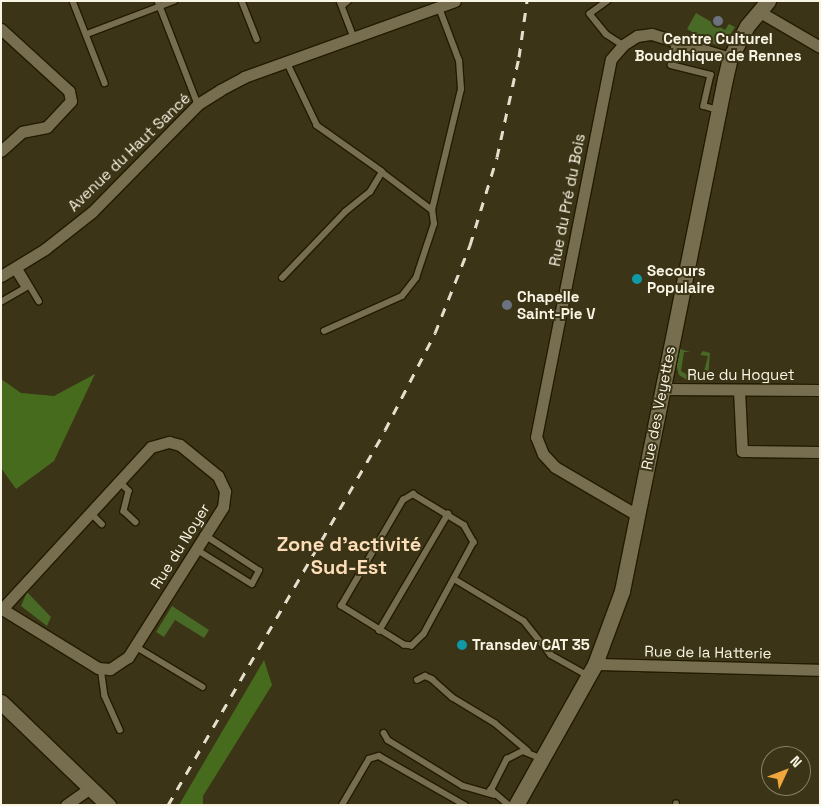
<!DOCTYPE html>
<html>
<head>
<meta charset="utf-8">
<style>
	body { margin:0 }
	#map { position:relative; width:821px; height:806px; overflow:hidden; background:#3c3417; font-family:"Space Grotesk",sans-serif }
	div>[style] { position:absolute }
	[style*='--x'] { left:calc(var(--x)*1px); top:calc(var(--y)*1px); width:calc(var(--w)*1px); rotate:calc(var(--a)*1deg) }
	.green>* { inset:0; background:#496926 }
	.forest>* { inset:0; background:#476b1c }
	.roads { filter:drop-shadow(1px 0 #231b00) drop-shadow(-1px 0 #231b00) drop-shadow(0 1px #231b00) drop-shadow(0 -1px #231b00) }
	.lane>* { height:5.5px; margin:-2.75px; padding:0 2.75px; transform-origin:2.75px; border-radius:2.75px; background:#776e50 }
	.street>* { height:11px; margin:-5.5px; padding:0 5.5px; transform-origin:5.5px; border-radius:5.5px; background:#776e50 }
	.secondary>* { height:15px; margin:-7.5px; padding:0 7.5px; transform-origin:7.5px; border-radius:7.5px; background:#776e50 }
	.rail>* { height:3px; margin-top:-1.5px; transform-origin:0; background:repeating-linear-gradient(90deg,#e3dfcc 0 9px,transparent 0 18px) }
	.dots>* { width:14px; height:14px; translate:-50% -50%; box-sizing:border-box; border:2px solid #3c3417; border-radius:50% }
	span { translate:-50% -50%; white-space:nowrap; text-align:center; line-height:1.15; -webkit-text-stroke:4px #3c3417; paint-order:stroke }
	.poi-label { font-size:15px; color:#f9f5e4; font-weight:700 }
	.left { translate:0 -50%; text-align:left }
	.street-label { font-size:15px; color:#f9f5e4 }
	.district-label { font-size:20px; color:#fddeb8; font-weight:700 }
	.frame { position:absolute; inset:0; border:2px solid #f9f5e4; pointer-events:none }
	.north { position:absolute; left:761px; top:746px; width:50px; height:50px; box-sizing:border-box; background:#3c3417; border:1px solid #888169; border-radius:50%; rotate:47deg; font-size:14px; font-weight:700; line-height:20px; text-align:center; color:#f9f5e4 }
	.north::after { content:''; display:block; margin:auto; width:18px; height:22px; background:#efa73d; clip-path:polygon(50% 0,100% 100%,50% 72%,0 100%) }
</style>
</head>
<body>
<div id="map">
	<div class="green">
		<div style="clip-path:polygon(696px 13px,725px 30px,729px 24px,735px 27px,727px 40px,717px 45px,693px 37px,694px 33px,687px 29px)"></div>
		<div style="clip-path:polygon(680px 349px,690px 352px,684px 352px,681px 371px,691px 377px,703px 375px,708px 356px,700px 355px,703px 351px,710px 353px,708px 379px,687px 380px,679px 375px,676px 364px)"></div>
		<div style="clip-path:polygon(27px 592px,51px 617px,47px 626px,21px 606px)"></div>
		<div style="clip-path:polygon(172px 606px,209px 630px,204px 638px,175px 620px,164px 637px,156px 632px)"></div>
	</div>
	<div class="forest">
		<div style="clip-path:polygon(95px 374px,54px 461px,16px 489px,1px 468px,1px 379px,21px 393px,54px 396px)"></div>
		<div style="clip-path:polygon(264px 660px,272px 685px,203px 796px,203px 805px,179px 805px)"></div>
	</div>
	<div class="roads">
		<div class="lane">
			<div style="--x:73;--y:1;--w:88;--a:68.7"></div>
			<div style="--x:158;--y:1;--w:110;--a:68.8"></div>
			<div style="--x:242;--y:1;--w:41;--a:68.5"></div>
			<div style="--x:340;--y:1;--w:40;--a:69"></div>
			<div style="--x:608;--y:1;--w:22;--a:144"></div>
			<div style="--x:590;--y:14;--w:26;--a:51"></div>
			<div style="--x:606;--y:34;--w:20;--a:33"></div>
			<div style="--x:342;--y:6;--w:8;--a:-40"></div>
			<div style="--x:87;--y:34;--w:93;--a:-20.8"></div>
			<div style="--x:676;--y:40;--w:25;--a:101"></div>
			<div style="--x:671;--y:65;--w:41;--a:14"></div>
			<div style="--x:711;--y:75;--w:32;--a:103"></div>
			<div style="--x:704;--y:106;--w:15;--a:16"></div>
			<div style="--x:382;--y:172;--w:63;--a:37.2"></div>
			<div style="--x:18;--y:266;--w:41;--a:59"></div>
			<div style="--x:282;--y:278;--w:91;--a:-46.3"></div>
			<div style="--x:345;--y:212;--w:32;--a:-39"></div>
			<div style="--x:370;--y:192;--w:23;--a:-59"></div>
			<div style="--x:382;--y:172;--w:80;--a:-144.7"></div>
			<div style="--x:317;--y:126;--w:70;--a:-115.5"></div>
			<div style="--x:1;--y:302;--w:28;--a:-30"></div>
			<div style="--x:25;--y:288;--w:22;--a:-122"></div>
			<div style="--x:324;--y:331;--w:85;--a:-24.2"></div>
			<div style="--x:402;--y:296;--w:23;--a:-52"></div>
			<div style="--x:416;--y:278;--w:57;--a:-71.6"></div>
			<div style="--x:434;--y:224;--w:14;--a:-98"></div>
			<div style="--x:432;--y:210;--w:124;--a:-76.5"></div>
			<div style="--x:461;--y:89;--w:28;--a:-94"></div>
			<div style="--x:459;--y:61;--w:57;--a:-110.7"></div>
			<div style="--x:119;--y:481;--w:14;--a:45"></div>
			<div style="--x:129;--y:491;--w:21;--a:104"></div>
			<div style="--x:124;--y:511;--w:16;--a:43"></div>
			<div style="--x:413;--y:494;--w:60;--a:31.3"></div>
			<div style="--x:464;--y:525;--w:20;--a:60"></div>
			<div style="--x:474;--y:542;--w:105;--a:118.5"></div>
			<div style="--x:424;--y:634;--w:17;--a:135"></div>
			<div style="--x:412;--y:646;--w:8;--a:-173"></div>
			<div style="--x:404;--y:645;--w:74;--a:-148.2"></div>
			<div style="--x:341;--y:606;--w:123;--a:-59.7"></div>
			<div style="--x:403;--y:500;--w:12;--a:-31"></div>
			<div style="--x:90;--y:512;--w:17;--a:45"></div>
			<div style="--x:196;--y:549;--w:66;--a:32"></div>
			<div style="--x:252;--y:584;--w:15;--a:-62"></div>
			<div style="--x:259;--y:571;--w:66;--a:-146.8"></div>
			<div style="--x:456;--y:580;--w:79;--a:31.1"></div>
			<div style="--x:524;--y:621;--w:43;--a:51.5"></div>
			<div style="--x:551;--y:655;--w:41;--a:29.1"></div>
			<div style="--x:379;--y:631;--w:136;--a:-59.5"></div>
			<div style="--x:135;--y:646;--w:79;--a:31.1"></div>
			<div style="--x:101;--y:668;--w:28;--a:82"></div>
			<div style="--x:105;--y:696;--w:37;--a:66"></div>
			<div style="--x:417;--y:680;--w:9;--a:-27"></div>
			<div style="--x:425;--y:676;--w:8;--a:23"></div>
			<div style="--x:432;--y:679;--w:27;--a:42"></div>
			<div style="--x:452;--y:697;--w:50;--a:31.2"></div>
			<div style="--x:495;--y:723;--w:43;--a:40.3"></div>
			<div style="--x:384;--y:733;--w:8;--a:60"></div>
			<div style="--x:388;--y:740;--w:88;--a:31.5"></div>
			<div style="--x:463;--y:786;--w:32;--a:16"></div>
			<div style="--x:342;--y:805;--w:53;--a:-59.6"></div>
			<div style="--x:369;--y:759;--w:10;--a:-17"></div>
			<div style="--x:379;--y:756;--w:99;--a:29.7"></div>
			<div style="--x:508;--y:805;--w:23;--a:-139"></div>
			<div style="--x:491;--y:790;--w:35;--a:-63"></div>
			<div style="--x:507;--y:759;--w:18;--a:-27"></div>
			<div style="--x:523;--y:751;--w:18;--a:22"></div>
			<div style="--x:676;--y:805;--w:1;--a:-90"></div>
		</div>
		<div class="street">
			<div style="--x:760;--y:12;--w:69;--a:30.3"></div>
			<div style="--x:1;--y:29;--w:92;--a:42.4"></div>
			<div style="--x:69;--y:91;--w:10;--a:79"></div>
			<div style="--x:71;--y:101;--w:35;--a:133"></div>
			<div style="--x:47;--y:127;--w:25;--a:169"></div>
			<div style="--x:22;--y:132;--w:28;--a:138"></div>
			<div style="--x:1;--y:276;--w:52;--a:-31.5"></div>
			<div style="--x:45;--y:249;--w:60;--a:-38.2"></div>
			<div style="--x:92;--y:212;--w:151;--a:-45.5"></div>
			<div style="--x:198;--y:104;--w:26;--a:-32"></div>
			<div style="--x:220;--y:90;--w:27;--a:-28"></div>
			<div style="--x:244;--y:77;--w:224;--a:-19.8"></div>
			<div style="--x:663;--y:389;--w:157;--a:0.4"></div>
			<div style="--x:739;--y:390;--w:61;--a:87.2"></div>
			<div style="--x:742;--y:451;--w:78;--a:0.7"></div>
			<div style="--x:169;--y:442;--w:11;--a:15"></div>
			<div style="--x:180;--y:445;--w:49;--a:39.2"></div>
			<div style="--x:218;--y:476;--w:17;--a:65"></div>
			<div style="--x:225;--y:491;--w:16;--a:97"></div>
			<div style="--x:223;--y:507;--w:178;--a:122.3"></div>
			<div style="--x:128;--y:657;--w:22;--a:146"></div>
			<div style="--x:110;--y:669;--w:12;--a:-175"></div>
			<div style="--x:98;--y:668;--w:113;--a:-148.4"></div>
			<div style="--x:2;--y:609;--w:220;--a:-47.4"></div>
			<div style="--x:151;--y:447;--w:19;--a:-16"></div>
			<div style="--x:637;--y:515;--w:95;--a:-149.7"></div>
			<div style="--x:555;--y:467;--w:18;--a:-133"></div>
			<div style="--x:543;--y:454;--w:18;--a:-112"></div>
			<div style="--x:536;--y:437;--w:385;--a:-78.8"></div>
			<div style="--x:611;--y:59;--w:18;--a:-49"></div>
			<div style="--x:623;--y:45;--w:17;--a:-33"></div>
			<div style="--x:637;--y:36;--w:15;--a:-8"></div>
			<div style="--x:652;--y:34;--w:82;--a:17.1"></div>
			<div style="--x:595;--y:664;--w:225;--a:1.5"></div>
			<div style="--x:66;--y:805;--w:29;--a:-35"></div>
		</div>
		<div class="secondary">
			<div style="--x:1;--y:702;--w:149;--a:43.9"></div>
			<div style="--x:516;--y:805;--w:162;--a:-60.7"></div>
			<div style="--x:595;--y:664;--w:78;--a:-69.7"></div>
			<div style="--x:622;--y:591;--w:522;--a:-78.63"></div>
			<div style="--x:725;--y:79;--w:22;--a:-77"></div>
			<div style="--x:730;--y:58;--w:36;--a:-62"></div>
			<div style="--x:747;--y:26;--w:33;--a:-50"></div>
		</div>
	</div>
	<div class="rail">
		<div style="--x:168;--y:805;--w:433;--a:-59.9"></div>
		<div style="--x:385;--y:430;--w:109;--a:-62.7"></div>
		<div style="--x:435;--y:333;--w:95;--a:-68.3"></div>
		<div style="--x:470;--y:245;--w:92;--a:-72.9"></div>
		<div style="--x:497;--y:157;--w:102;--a:-77.6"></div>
		<div style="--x:519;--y:57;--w:57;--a:-81.9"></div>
	</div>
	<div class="dots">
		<div style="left:718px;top:21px;background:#6b7280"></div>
		<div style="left:637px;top:279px;background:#0f9aa8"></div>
		<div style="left:507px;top:305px;background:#6b7280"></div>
		<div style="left:462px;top:645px;background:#0f9aa8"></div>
	</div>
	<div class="poi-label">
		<span style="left:718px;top:47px">Centre Culturel<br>Bouddhique de Rennes</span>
		<span class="left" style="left:647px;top:279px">Secours<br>Populaire</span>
		<span class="left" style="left:517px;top:305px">Chapelle<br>Saint-Pie V</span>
		<span class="left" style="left:472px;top:645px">Transdev CAT 35</span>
	</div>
	<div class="street-label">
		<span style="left:129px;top:152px;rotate:-44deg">Avenue du Haut Sancé</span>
		<span style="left:567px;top:200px;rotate:-79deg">Rue du Pré du Bois</span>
		<span style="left:741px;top:375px">Rue du Hoguet</span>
		<span style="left:658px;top:408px;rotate:-79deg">Rue des Veyettes</span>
		<span style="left:180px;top:546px;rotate:-58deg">Rue du Noyer</span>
		<span style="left:708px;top:652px;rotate:1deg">Rue de la Hatterie</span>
	</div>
	<div class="district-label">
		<span style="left:349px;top:556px">Zone d'activité<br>Sud-Est</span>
	</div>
	<div class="frame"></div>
	<div class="north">N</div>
</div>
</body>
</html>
